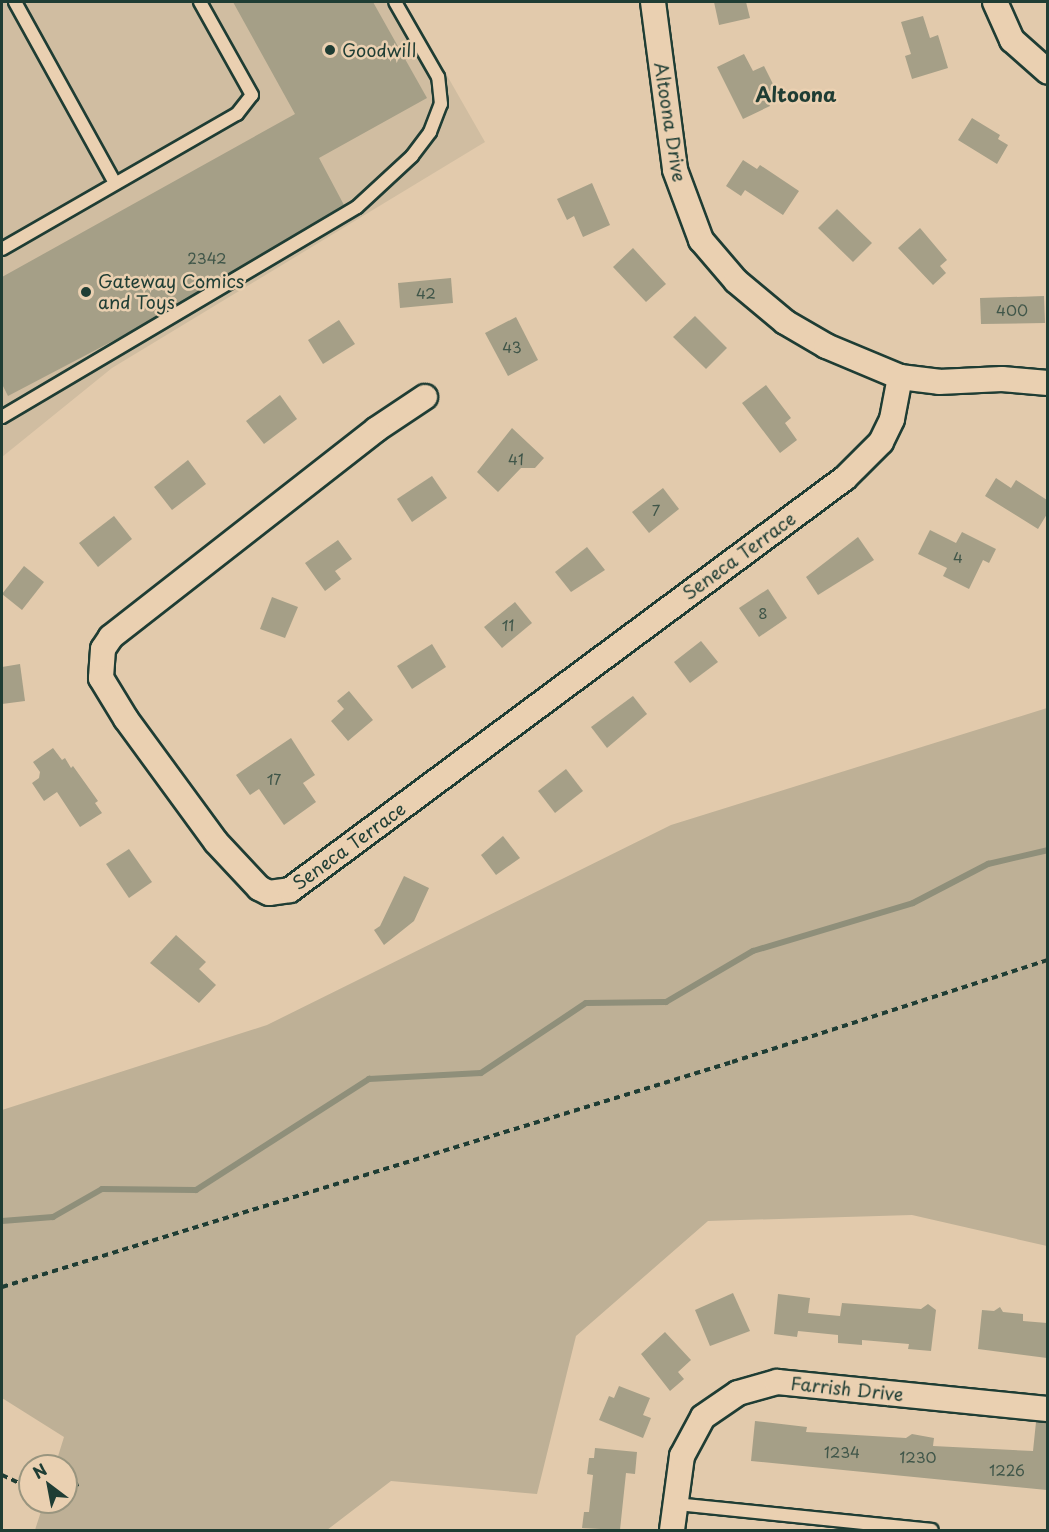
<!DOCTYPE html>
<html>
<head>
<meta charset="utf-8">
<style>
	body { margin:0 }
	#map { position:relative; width:1049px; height:1532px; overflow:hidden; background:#e2caac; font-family:"Playpen Sans",sans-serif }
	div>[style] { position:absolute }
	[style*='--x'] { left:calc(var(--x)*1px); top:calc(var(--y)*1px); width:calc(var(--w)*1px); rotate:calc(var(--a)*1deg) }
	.built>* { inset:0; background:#d0bda1 }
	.green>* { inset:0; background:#beb096 }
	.stream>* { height:6px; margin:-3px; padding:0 3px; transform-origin:3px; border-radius:3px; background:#8f8f7a }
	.building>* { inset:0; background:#a59f87 }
	.path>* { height:4px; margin-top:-2px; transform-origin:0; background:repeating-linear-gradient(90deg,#1f3d34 0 6px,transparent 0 10.5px) }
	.roads { filter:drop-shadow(2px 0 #1f3d34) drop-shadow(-2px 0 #1f3d34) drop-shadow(0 2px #1f3d34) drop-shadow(0 -2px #1f3d34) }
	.service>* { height:12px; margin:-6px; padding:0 6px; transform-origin:6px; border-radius:6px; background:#ead0b1 }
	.minor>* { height:24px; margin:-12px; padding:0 12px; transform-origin:12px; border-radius:12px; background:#ead0b1 }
	.dots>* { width:16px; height:16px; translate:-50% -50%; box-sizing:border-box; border:3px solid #ead0b1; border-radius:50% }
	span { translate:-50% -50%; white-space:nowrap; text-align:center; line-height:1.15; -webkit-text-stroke:5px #ead0b1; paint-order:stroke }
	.number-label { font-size:15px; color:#405649 }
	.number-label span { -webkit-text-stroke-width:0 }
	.poi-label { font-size:18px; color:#1f3d34 }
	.left { translate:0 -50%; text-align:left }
	.street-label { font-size:18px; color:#1f3d34 }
	.neighbourhood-label { font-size:20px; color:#1f3d34; font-weight:700 }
	.frame { position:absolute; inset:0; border:3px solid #1f3d34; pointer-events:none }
	.north { position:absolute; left:18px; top:1454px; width:60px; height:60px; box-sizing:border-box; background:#ead0b1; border:2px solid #99957f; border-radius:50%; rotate:328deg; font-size:16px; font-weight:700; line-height:24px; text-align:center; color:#1f3d34 }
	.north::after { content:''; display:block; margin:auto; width:21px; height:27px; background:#1f3d34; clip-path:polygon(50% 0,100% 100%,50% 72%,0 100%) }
</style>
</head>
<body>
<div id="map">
	<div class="built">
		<div style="clip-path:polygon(2px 2px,405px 2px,485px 142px,112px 368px,2px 457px)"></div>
	</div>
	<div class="green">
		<div style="clip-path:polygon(1047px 708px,1047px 1246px,912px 1215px,708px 1221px,576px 1336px,537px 1494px,391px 1481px,327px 1530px,35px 1530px,44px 1502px,66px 1502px,66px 1466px,55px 1466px,64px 1437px,2px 1398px,2px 1110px,267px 1025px,671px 825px)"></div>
	</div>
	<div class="stream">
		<div style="--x:2;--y:1221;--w:51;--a:-4.5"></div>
		<div style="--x:53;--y:1217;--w:56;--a:-29.7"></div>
		<div style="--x:102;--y:1189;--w:94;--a:0.6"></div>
		<div style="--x:196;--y:1190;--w:206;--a:-32.7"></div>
		<div style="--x:369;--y:1079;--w:112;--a:-3.1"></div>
		<div style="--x:481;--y:1073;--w:126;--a:-33.7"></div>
		<div style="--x:586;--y:1003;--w:80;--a:-0.7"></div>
		<div style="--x:666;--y:1002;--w:101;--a:-30.4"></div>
		<div style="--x:753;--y:951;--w:167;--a:-16.7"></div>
		<div style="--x:913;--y:903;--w:85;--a:-27.5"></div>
		<div style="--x:988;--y:864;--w:62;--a:-13.1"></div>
	</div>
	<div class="building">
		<div style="clip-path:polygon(233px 2px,373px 2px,427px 98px,319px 158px,344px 205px,130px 332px,8px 396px,2px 384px,2px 277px,295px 114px)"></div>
		<div style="clip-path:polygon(714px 2px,746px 2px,750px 18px,719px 25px)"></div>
		<div style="clip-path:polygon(923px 16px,930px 38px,938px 35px,948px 68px,912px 79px,905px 56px,911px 54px,901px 22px)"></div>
		<div style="clip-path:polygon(744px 54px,753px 71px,764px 66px,775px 88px,764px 94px,770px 106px,743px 119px,717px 67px)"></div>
		<div style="clip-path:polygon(972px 118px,1000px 135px,998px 139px,1008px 145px,997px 164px,958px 140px)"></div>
		<div style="clip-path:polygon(743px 160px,757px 169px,760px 165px,799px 191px,783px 215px,745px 190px,741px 196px,726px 186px)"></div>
		<div style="clip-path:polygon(592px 183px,610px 225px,583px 237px,574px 216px,567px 220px,557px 199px)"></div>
		<div style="clip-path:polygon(837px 209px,872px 243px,853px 262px,818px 228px)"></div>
		<div style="clip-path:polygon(920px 228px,947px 260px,940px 266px,946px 273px,933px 285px,898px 248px)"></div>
		<div style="clip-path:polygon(633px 248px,666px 284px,646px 302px,613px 267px)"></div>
		<div style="clip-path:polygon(451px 278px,453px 303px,400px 308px,398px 283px)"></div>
		<div style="clip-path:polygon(1044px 296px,1045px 323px,981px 324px,980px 298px)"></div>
		<div style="clip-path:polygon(695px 316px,727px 348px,706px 369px,673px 337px)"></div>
		<div style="clip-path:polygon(516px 317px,538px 360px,508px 376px,485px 333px)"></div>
		<div style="clip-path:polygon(339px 320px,355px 344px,323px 364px,308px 340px)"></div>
		<div style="clip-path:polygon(766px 385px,791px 418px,785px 423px,797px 440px,780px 453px,742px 403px)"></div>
		<div style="clip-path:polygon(280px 395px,297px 419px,264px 444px,246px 421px)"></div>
		<div style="clip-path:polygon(512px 428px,544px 458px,535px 468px,521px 468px,498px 492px,477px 472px)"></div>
		<div style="clip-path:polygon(188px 460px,206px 484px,172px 510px,154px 487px)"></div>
		<div style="clip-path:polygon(432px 476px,447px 498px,412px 522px,397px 499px)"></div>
		<div style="clip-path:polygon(996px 478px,1011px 488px,1016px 480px,1047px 500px,1047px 514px,1038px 529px,985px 496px)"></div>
		<div style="clip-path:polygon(663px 488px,679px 509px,649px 533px,632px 512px)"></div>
		<div style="clip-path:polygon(114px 516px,132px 539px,98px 567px,79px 543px)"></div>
		<div style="clip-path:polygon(930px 530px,956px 543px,962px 532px,996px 549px,989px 563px,983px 560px,969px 589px,943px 576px,947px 568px,918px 554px)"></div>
		<div style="clip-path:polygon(858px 537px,874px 560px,818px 595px,806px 577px)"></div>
		<div style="clip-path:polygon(338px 540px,352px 559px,335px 571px,341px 579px,325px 591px,305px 563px)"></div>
		<div style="clip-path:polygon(587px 547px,605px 570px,571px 592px,555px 572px)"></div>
		<div style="clip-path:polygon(24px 566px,44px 582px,22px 610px,2px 594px)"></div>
		<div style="clip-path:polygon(768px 589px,787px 618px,759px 637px,739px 608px)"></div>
		<div style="clip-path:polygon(272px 597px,298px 607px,285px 638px,260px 629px)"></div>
		<div style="clip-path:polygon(515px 602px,532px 623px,502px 648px,484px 627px)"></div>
		<div style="clip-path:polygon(701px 641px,718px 662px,690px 683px,674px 662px)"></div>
		<div style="clip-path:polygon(432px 644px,446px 667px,412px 689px,397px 666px)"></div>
		<div style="clip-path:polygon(20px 664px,25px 701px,2px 704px,2px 667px)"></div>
		<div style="clip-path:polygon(349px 691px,373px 720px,348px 741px,331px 721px,344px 709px,337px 701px)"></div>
		<div style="clip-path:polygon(633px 696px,647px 714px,607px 748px,591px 727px)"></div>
		<div style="clip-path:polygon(291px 738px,315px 775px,303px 783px,316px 802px,284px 825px,259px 789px,250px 795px,236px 775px)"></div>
		<div style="clip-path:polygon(53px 748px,62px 760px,65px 758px,71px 768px,73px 766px,98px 801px,95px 803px,102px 813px,80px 827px,57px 792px,44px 801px,32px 783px,39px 778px,40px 772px,33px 762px)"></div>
		<div style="clip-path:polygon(566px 769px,583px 791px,555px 813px,538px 791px)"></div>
		<div style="clip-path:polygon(503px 836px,520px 858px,496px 875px,481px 855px)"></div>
		<div style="clip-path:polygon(129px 849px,152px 882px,129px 898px,106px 864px)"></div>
		<div style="clip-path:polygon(404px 876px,429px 888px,414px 921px,384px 945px,374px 930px,380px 926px)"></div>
		<div style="clip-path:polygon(176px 935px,206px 962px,199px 969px,216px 985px,199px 1003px,150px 963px)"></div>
		<div style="clip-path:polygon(733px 1293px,750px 1331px,710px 1346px,695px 1310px)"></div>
		<div style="clip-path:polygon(778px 1294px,810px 1298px,808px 1313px,840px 1316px,842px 1303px,921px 1309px,928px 1304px,936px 1310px,931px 1351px,908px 1349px,909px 1344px,862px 1340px,862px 1345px,838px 1343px,838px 1335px,798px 1331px,797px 1337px,774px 1334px)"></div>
		<div style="clip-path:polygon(1000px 1307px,1003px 1312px,1023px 1314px,1023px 1321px,1047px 1323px,1047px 1358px,978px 1349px,982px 1310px,994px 1311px)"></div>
		<div style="clip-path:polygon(665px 1332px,691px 1360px,678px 1372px,684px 1379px,670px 1391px,641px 1354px)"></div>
		<div style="clip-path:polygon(619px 1386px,650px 1398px,643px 1415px,651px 1418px,643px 1438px,599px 1420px,609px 1396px,614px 1398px)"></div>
		<div style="clip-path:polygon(755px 1421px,807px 1427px,806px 1432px,906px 1438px,912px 1434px,934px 1438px,933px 1446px,1033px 1451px,1036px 1422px,1047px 1423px,1047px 1490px,751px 1461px)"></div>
		<div style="clip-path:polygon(595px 1448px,637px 1452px,635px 1474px,626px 1473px,620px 1530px,582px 1528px,584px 1512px,589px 1512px,593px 1475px,587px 1474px,589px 1458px,594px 1458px)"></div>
	</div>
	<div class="path">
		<div style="--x:2;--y:1287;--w:764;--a:-17.13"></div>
		<div style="--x:732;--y:1062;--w:332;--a:-17.9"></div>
		<div style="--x:2;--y:1475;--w:31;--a:25"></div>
		<div style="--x:66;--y:1488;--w:13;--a:-18"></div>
	</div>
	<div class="roads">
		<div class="service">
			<div style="--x:15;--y:2;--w:207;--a:61.1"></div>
			<div style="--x:2;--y:249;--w:271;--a:-29.9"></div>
			<div style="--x:237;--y:114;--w:24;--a:-52"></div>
			<div style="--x:252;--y:95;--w:107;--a:-119.2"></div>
			<div style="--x:2;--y:417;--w:412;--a:-30.6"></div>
			<div style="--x:357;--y:207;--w:75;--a:-42.8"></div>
			<div style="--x:412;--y:156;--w:30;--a:-53"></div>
			<div style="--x:430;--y:132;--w:30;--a:-69"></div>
			<div style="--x:441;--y:104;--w:27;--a:-96"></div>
			<div style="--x:438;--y:77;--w:86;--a:-119.8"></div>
			<div style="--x:676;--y:1504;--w:257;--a:5.8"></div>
		</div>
		<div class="minor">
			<div style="--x:653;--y:2;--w:169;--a:82.5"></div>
			<div style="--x:675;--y:170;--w:75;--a:69.6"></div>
			<div style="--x:701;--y:240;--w:54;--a:49.5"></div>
			<div style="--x:736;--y:281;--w:64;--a:39.9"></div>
			<div style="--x:785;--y:322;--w:48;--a:30.3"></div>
			<div style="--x:826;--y:346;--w:80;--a:22.7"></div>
			<div style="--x:900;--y:377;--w:39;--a:7"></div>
			<div style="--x:939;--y:382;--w:63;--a:-2.7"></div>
			<div style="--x:1002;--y:379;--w:46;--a:5"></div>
			<div style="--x:995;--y:2;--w:42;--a:65.9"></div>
			<div style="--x:1012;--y:40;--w:48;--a:41.6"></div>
			<div style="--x:425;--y:397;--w:58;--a:146.3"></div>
			<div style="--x:377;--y:429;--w:338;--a:142"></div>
			<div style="--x:111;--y:637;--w:14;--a:124"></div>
			<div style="--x:103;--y:649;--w:29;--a:94"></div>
			<div style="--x:101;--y:678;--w:48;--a:58.6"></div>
			<div style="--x:126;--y:719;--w:152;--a:53.8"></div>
			<div style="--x:216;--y:842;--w:63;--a:46.9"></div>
			<div style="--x:259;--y:888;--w:11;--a:27"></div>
			<div style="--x:269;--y:893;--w:21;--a:-8"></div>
			<div style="--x:290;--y:890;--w:691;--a:-36.59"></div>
			<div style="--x:845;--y:478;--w:51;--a:-45"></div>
			<div style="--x:881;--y:442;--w:25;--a:-64"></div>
			<div style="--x:892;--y:419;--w:43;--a:-79.2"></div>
			<div style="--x:672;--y:1530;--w:75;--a:-82.3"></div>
			<div style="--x:682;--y:1456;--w:44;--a:-61.7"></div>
			<div style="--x:703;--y:1417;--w:42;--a:-34.4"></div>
			<div style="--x:738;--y:1393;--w:41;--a:-15.8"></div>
			<div style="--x:777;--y:1382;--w:272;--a:5.7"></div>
		</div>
	</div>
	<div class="dots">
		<div style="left:330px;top:50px;background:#1f3d34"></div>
		<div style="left:86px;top:292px;background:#1f3d34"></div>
	</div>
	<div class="number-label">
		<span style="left:207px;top:258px">2342</span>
		<span style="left:426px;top:293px">42</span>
		<span style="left:1012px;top:310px">400</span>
		<span style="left:512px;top:347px">43</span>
		<span style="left:516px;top:459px">41</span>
		<span style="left:656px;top:510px">7</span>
		<span style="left:958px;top:557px">4</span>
		<span style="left:763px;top:613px">8</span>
		<span style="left:508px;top:625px">11</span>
		<span style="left:274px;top:779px">17</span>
		<span style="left:842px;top:1452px">1234</span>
		<span style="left:918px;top:1457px">1230</span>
		<span style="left:1007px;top:1470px">1226</span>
	</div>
	<div class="poi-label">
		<span class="left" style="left:342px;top:50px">Goodwill</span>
		<span class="left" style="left:98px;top:292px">Gateway Comics<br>and Toys</span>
	</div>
	<div class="street-label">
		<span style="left:670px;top:122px;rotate:81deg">Altoona Drive</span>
		<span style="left:739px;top:556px;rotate:-36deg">Seneca Terrace</span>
		<span style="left:349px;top:846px;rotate:-36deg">Seneca Terrace</span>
		<span style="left:847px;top:1389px;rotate:6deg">Farrish Drive</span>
	</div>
	<div class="neighbourhood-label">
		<span style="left:796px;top:94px">Altoona</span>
	</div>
	<div class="frame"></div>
	<div class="north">N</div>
</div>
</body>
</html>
